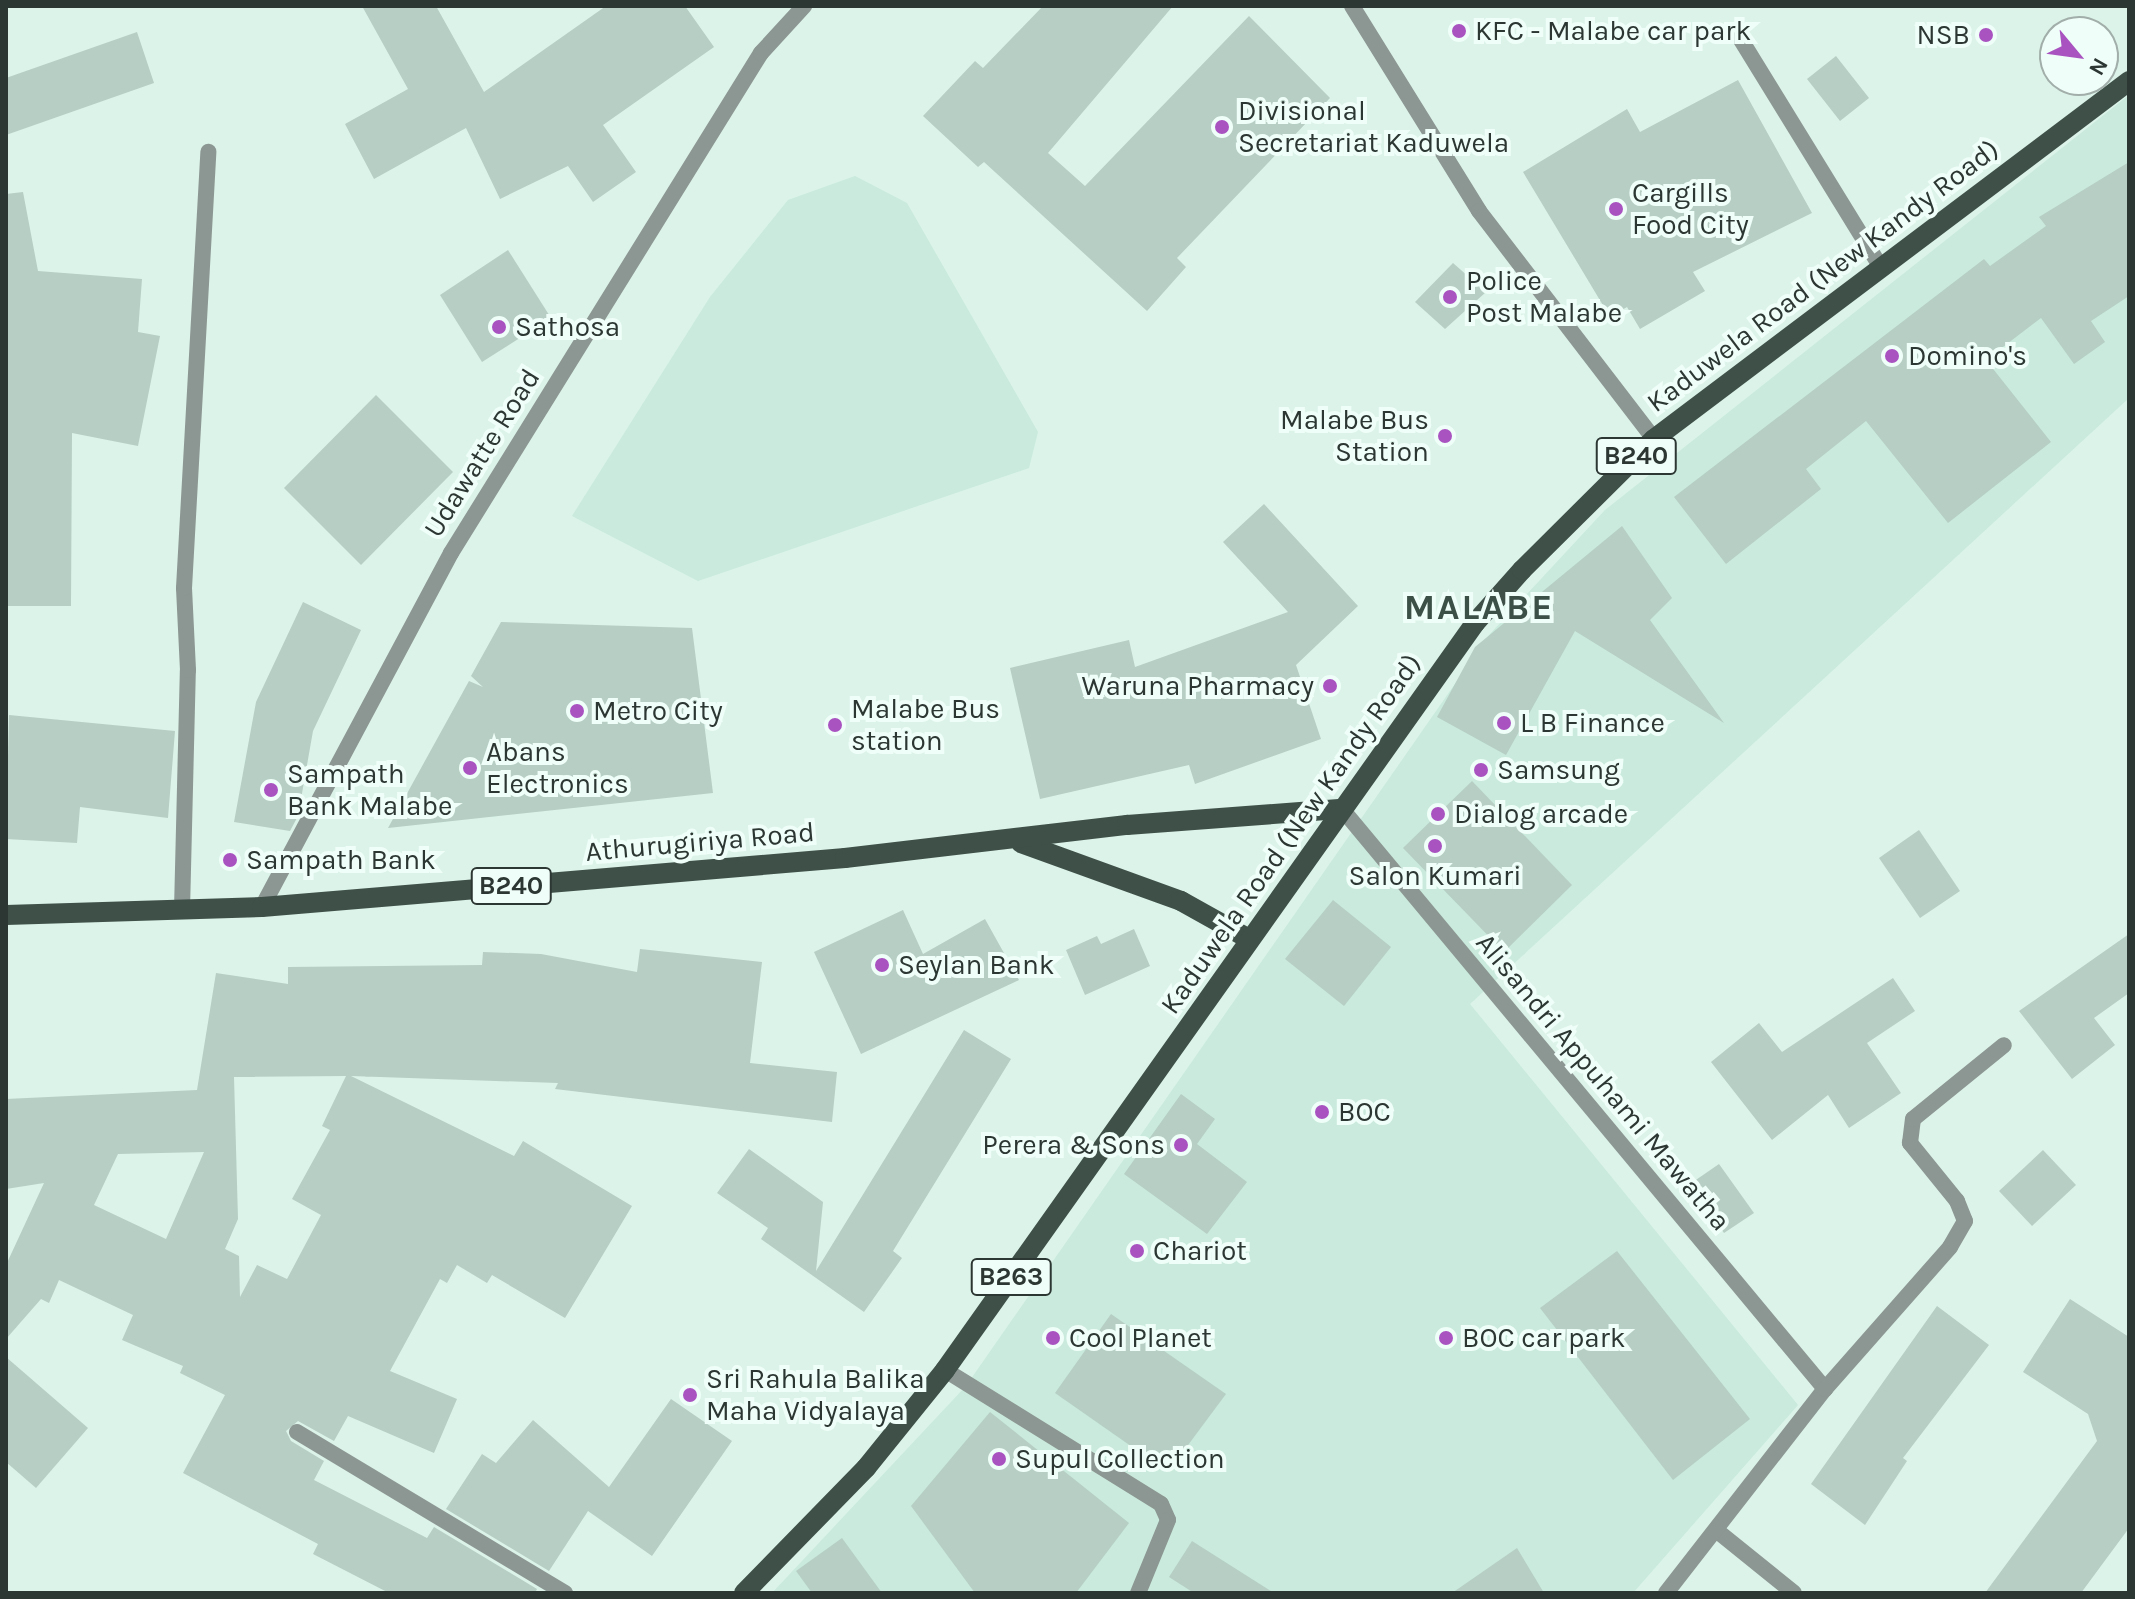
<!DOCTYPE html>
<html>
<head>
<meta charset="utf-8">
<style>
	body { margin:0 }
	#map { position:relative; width:2135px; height:1599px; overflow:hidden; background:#dbf3e9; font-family:Karla,sans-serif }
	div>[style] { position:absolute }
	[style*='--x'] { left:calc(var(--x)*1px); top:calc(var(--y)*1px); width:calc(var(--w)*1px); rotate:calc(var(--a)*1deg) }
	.built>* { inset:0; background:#c9eadc }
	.building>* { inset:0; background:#b6cec4 }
	.minor>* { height:16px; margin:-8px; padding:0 8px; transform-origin:8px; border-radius:8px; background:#8c9692 }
	.tertiary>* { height:16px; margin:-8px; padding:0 8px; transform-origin:8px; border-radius:8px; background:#8c9692 }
	.primary>* { height:20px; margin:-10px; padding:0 10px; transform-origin:10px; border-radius:10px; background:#3f5049 }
	.dots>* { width:22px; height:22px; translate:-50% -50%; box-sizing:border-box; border:4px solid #effef8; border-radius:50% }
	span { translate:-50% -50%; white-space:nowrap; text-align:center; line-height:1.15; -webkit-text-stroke:8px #effef8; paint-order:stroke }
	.shield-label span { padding:2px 6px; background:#effef8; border:2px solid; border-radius:6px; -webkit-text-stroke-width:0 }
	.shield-label { font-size:26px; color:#2c3632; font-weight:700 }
	.poi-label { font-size:28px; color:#2c3632 }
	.left { translate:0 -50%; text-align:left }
	.right { translate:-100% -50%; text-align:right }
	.street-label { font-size:28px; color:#2c3632 }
	.district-label { font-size:36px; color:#3c5048; font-weight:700; letter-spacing:2px }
	.frame { position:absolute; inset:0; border:8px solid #2c3632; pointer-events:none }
	.north { position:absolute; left:2039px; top:16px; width:80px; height:80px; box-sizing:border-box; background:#effef8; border:2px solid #a1aea9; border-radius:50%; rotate:119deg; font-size:22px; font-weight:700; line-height:32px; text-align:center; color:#2c3632 }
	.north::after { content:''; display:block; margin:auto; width:28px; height:36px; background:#a953c1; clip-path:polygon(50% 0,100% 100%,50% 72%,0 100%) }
</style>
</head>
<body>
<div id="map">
	<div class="built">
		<div style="clip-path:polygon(2129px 95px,2129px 398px,1470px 1004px,1798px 1405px,1633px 1593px,772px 1593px,966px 1386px,1489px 635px,1605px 510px)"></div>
		<div style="clip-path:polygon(855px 176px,907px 203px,1038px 432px,1029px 468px,698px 581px,572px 516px,710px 297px,788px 200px)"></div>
	</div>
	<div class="building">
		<div style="clip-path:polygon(362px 6px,436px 6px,484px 92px,606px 6px,685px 6px,714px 47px,603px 125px,636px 172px,593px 202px,568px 166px,500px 199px,466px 128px,374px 179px,345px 124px,408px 89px)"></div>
		<div style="clip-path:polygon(1043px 6px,1173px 6px,1048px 153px,1085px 186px,1249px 16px,1330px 98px,1177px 258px,1186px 267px,1147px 311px,984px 162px,978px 167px,923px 116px,975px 61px,983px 68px)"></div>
		<div style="clip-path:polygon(137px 32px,154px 83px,6px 135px,6px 78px)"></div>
		<div style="clip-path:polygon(1836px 56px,1869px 98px,1840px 121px,1807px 79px)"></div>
		<div style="clip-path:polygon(1738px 80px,1812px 213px,1693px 272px,1705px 291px,1640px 329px,1627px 307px,1610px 317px,1523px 172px,1627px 109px,1640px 132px)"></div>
		<div style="clip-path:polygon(2129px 162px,2129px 296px,2091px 321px,2105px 342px,2074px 364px,2041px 318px,1986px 360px,2051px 442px,1948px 523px,1866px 421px,1806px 469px,1821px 489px,1726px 564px,1674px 497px,1984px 259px,1990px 266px,2046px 226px,2039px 217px)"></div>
		<div style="clip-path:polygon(23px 192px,38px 271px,142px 279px,138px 332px,160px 336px,138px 446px,72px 433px,71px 606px,6px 606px,6px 194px)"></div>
		<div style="clip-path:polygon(508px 250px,551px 318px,482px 362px,440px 295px)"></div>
		<div style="clip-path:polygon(1453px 263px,1486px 292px,1445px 329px,1415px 302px)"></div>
		<div style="clip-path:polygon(376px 395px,453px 472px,361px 565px,284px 488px)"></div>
		<div style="clip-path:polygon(1264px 504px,1358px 606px,1296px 665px,1321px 739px,1195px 784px,1189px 765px,1040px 799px,1010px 668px,1129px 640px,1135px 667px,1288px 612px,1223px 542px)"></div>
		<div style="clip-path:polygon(1622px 526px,1672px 598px,1650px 620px,1724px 723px,1575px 631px,1506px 755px,1437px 717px,1475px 647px)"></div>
		<div style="clip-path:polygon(303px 602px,361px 630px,313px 731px,298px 816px,290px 831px,234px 822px,256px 702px)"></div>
		<div style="clip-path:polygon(501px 622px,692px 628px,713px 793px,388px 828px,469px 681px,483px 687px,471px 676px)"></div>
		<div style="clip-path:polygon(9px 715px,175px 731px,168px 818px,80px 807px,77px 843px,6px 839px)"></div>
		<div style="clip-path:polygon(1472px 781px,1572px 885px,1504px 952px,1403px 848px)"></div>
		<div style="clip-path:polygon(1919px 830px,1960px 891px,1920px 918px,1879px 858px)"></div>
		<div style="clip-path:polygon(1333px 900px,1391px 947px,1344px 1006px,1285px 959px)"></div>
		<div style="clip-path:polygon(903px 910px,923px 954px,985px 919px,1019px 980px,861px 1054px,814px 952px)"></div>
		<div style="clip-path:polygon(1134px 929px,1150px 966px,1085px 995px,1066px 950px,1097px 936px,1101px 944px)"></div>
		<div style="clip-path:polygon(2129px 934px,2129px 993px,2094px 1018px,2115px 1045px,2072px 1079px,2019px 1011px)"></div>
		<div style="clip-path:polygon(evenodd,640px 949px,762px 962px,750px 1063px,837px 1072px,832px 1122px,555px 1089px,558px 1083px,351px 1076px,514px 1156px,523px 1141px,632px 1206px,565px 1318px,492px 1275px,487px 1283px,457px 1265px,447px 1283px,440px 1279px,390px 1371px,457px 1399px,434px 1453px,348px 1416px,334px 1441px,298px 1421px,286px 1431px,291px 1441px,324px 1461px,314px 1480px,427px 1538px,434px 1527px,537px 1589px,535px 1593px,389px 1593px,313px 1554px,318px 1544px,183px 1473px,225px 1395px,180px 1373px,183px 1366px,122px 1340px,133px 1315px,59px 1280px,49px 1303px,41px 1299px,6px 1339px,6px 1265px,44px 1183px,6px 1189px,6px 1099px,197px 1090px,216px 973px,288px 984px,288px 967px,482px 965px,483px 952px,541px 954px,637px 972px,640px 949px,346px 1076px,322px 1126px,330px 1130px,292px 1199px,321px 1215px,287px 1279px,257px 1265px,240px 1297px,239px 1256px,225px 1249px,238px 1219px,234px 1077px,346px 1076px,640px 949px,204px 1152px,166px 1239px,94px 1205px,118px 1154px,204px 1152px)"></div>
		<div style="clip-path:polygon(1893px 978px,1915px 1011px,1867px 1043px,1901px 1093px,1849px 1128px,1828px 1095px,1772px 1140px,1711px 1062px,1759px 1023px,1782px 1052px)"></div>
		<div style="clip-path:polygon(964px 1030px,1011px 1059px,893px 1251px,902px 1258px,864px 1312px,761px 1239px,768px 1228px,717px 1193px,749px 1149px,823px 1202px,816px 1271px)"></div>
		<div style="clip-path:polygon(1181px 1094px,1215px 1119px,1197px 1144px,1247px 1182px,1207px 1234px,1124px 1174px)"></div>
		<div style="clip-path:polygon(2043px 1150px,2076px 1185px,2032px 1226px,1999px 1191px)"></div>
		<div style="clip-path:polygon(1719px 1164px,1754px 1213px,1724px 1233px,1690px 1184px)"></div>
		<div style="clip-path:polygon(1617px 1251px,1750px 1419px,1673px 1480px,1540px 1308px)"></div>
		<div style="clip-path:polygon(2070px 1299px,2129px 1337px,2129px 1528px,2081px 1593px,1985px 1593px,2097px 1441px,2088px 1414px,2023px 1372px)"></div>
		<div style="clip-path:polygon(1937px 1306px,1989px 1345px,1903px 1458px,1907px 1461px,1865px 1525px,1811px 1484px)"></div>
		<div style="clip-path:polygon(1111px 1314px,1226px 1394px,1168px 1472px,1055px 1393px)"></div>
		<div style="clip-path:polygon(6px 1357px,88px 1428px,36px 1488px,6px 1462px)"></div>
		<div style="clip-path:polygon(671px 1399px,732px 1441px,652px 1556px,588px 1511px,549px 1571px,446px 1509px,482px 1454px,496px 1463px,533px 1420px,609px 1487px)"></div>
		<div style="clip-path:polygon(990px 1412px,1129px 1523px,1076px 1593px,975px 1593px,911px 1506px)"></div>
		<div style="clip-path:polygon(842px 1538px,882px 1593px,812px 1593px,796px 1571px)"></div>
		<div style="clip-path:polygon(1192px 1541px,1274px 1593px,1194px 1593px,1169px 1577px)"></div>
		<div style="clip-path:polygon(1517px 1548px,1544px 1593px,1452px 1593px)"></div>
	</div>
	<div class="minor">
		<div style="--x:1738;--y:35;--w:273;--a:58.4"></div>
		<div style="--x:1342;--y:809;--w:755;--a:50.21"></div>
		<div style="--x:182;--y:910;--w:240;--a:-88.6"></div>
		<div style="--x:188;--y:670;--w:82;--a:-92.8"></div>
		<div style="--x:184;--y:588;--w:437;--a:-86.8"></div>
		<div style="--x:945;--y:1370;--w:254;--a:31.8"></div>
		<div style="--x:1161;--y:1504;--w:17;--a:66"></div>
		<div style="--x:1168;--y:1520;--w:79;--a:112.3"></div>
		<div style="--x:297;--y:1432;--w:313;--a:31"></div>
		<div style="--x:1716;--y:1530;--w:100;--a:38.9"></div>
		<div style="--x:1666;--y:1593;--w:259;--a:-52.1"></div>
		<div style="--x:1825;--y:1389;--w:189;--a:-48.6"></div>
		<div style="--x:1950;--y:1247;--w:30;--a:-60"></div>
		<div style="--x:1965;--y:1221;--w:22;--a:-112"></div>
		<div style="--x:1957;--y:1201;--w:75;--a:-129"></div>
		<div style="--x:1910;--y:1143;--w:24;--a:-83"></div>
		<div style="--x:1913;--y:1119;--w:117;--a:-39.1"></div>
	</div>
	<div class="tertiary">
		<div style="--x:1352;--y:6;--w:241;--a:58.2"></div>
		<div style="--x:1479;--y:211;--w:287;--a:52.5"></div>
		<div style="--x:262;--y:907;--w:401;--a:-61.9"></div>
		<div style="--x:451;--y:553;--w:588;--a:-58.2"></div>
		<div style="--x:761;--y:53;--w:64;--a:-47.5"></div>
	</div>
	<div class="primary">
		<div style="--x:1021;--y:843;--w:170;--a:19.9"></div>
		<div style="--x:1181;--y:901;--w:78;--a:29.2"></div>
		<div style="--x:6;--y:915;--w:256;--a:-1.8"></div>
		<div style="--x:262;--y:907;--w:585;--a:-4.8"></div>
		<div style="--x:845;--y:858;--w:284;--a:-6.7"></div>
		<div style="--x:1127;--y:825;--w:216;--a:-4.3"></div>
		<div style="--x:744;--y:1593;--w:175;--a:-45.7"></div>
		<div style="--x:866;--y:1468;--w:126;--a:-51.1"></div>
		<div style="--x:945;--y:1370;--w:916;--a:-54.64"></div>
		<div style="--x:1475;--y:623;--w:71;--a:-48.4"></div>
		<div style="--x:1522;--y:570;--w:186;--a:-44.8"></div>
		<div style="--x:1654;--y:439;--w:595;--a:-37"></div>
	</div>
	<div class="dots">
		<div style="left:1459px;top:31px;background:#a953c1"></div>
		<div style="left:1986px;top:35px;background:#a953c1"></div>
		<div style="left:1222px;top:127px;background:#a953c1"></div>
		<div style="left:1616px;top:209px;background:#a953c1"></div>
		<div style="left:1450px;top:297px;background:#a953c1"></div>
		<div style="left:499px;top:327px;background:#a953c1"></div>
		<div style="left:1892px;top:356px;background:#a953c1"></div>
		<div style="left:1445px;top:436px;background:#a953c1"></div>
		<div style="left:1330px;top:686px;background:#a953c1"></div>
		<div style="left:577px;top:711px;background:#a953c1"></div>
		<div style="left:1504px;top:723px;background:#a953c1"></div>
		<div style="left:835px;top:725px;background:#a953c1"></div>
		<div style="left:470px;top:768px;background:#a953c1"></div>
		<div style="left:1481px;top:770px;background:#a953c1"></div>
		<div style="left:271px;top:790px;background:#a953c1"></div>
		<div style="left:1438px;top:814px;background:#a953c1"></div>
		<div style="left:1435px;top:846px;background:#a953c1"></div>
		<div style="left:230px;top:860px;background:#a953c1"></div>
		<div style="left:882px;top:965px;background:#a953c1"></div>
		<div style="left:1322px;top:1112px;background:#a953c1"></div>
		<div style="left:1181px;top:1145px;background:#a953c1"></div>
		<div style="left:1137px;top:1251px;background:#a953c1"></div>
		<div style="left:1053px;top:1338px;background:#a953c1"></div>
		<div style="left:1446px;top:1338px;background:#a953c1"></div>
		<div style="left:690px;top:1395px;background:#a953c1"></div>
		<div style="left:999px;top:1459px;background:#a953c1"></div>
	</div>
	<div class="shield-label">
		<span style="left:1636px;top:456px">B240</span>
		<span style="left:511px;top:886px">B240</span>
		<span style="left:1011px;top:1277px">B263</span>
	</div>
	<div class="poi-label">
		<span class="left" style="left:1475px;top:31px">KFC - Malabe car park</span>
		<span class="right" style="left:1970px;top:35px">NSB</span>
		<span class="left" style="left:1238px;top:127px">Divisional<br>Secretariat Kaduwela</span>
		<span class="left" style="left:1632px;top:209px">Cargills<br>Food City</span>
		<span class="left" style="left:1466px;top:297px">Police<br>Post Malabe</span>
		<span class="left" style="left:515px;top:327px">Sathosa</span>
		<span class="left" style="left:1908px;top:356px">Domino's</span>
		<span class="right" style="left:1429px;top:436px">Malabe Bus<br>Station</span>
		<span class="right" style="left:1314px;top:686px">Waruna Pharmacy</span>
		<span class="left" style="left:851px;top:725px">Malabe Bus<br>station</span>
		<span class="left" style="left:593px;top:711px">Metro City</span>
		<span class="left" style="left:1520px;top:723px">L B Finance</span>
		<span class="left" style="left:486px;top:768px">Abans<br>Electronics</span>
		<span class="left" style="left:1497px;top:770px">Samsung</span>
		<span class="left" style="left:287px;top:790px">Sampath<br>Bank Malabe</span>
		<span class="left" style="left:1454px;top:814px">Dialog arcade</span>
		<span class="left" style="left:246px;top:860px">Sampath Bank</span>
		<span style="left:1435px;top:876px">Salon Kumari</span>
		<span class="left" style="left:898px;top:965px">Seylan Bank</span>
		<span class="left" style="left:1338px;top:1112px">BOC</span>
		<span class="right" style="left:1165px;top:1145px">Perera &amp; Sons</span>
		<span class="left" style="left:1153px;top:1251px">Chariot</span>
		<span class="left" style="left:1069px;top:1338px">Cool Planet</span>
		<span class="left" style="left:1462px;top:1338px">BOC car park</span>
		<span class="left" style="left:706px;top:1395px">Sri Rahula Balika<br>Maha Vidyalaya</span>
		<span class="left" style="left:1015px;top:1459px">Supul Collection</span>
	</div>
	<div class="street-label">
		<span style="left:1823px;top:276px;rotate:-37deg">Kaduwela Road (New Kandy Road)</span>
		<span style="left:482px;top:453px;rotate:-58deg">Udawatte Road</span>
		<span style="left:1291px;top:834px;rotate:-55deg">Kaduwela Road (New Kandy Road)</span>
		<span style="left:700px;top:842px;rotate:-5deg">Athurugiriya Road</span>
		<span style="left:1603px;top:1082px;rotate:50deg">Alisandri Appuhami Mawatha</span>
	</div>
	<div class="district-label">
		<span style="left:1479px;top:608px">MALABE</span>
	</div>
	<div class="frame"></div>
	<div class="north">N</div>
</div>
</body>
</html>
